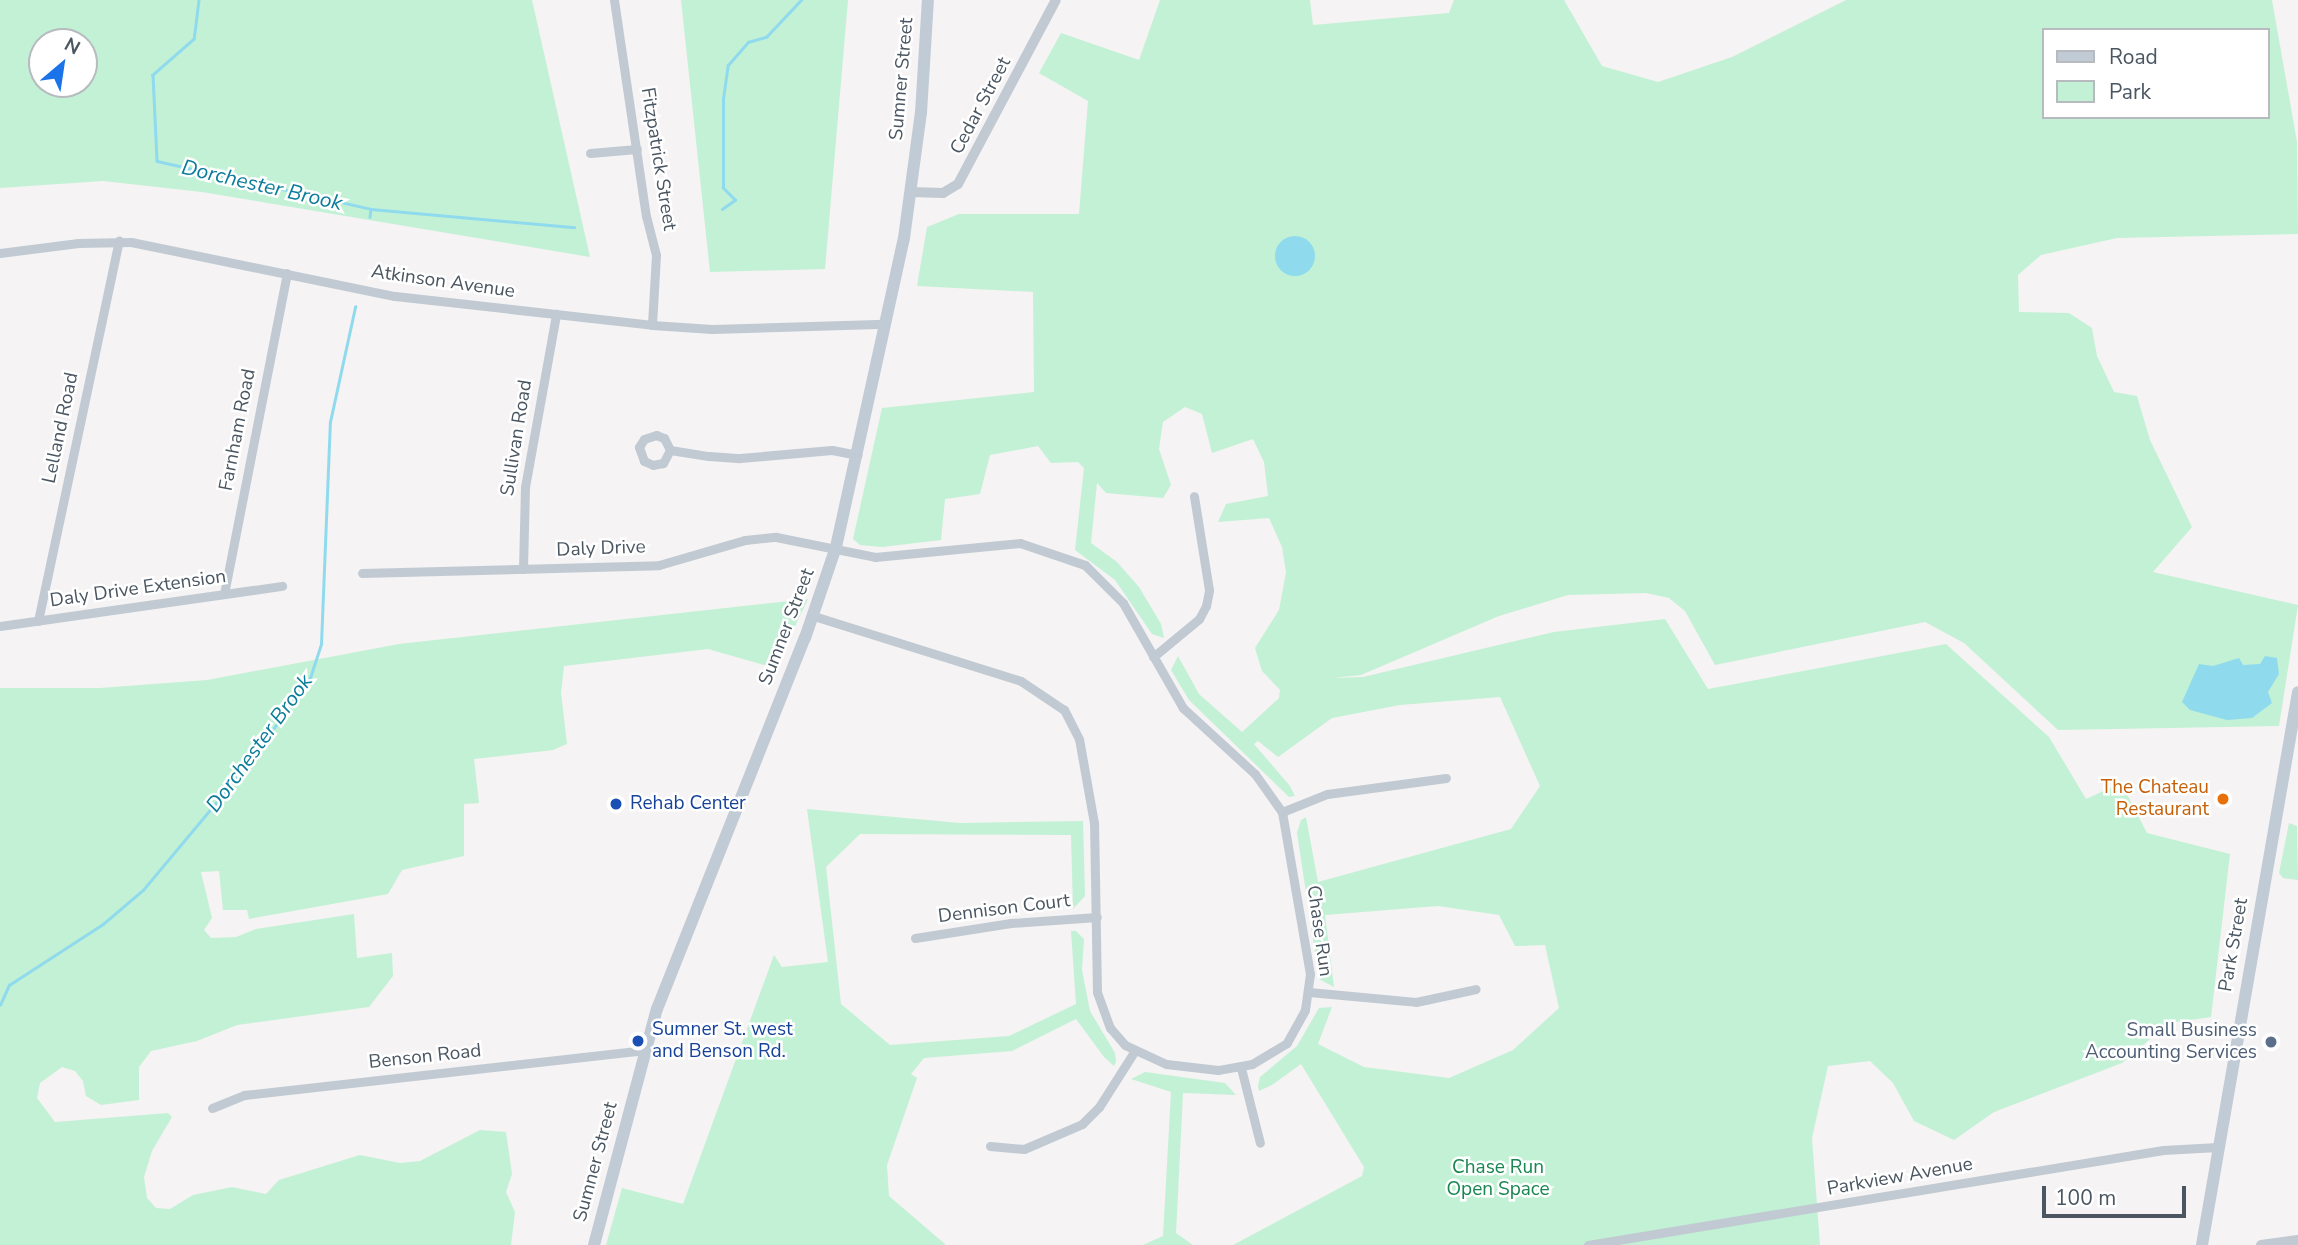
<!DOCTYPE html>
<html>
<head>
<meta charset="utf-8">
<style>
	body { margin:0 }
	#map { position:relative; width:2298px; height:1245px; overflow:hidden; background:#f5f3f3; font-family:"Nunito Sans",sans-serif }
	div>[style] { position:absolute }
	[style*='--x'] { left:calc(var(--x)*1px); top:calc(var(--y)*1px); width:calc(var(--w)*1px); rotate:calc(var(--a)*1deg) }
	.green>* { inset:0; background:#c3f1d5 }
	.water>* { inset:0; background:#90daee }
	.round { border-radius:50% }
	.stream>* { height:2.5px; margin:-1.25px; padding:0 1.25px; transform-origin:1.25px; border-radius:1.25px; background:#90daee }
	.minor>* { height:9px; margin:-4.5px; padding:0 4.5px; transform-origin:4.5px; border-radius:4.5px; background:#c1cad2 }
	.tertiary>* { height:10px; margin:-5px; padding:0 5px; transform-origin:5px; border-radius:5px; background:#c1cad2 }
	.secondary>* { height:12px; margin:-6px; padding:0 6px; transform-origin:6px; border-radius:6px; background:#c1cbd6 }
	.dots>* { width:19px; height:19px; translate:-50% -50%; box-sizing:border-box; border:4px solid #fff; border-radius:50% }
	span { translate:-50% -50%; white-space:nowrap; text-align:center; line-height:1.15; -webkit-text-stroke:5px #fff; paint-order:stroke }
	.street-label { font-size:19px; color:#4a5661 }
	.food-label { font-size:19px; color:#c56008 }
	.right { translate:-100% -50%; text-align:right }
	.transit-label { font-size:19px; color:#164399 }
	.left { translate:0 -50%; text-align:left }
	.service-label { font-size:19px; color:#4e5e75 }
	.park-label { font-size:19px; color:#17864f }
	.water-label { font-size:21px; color:#0c7c9b; font-style:italic }
	.legend { position:absolute; left:2042px; top:28px; width:228px; height:91px; box-sizing:border-box; background:#fff; border:2px solid #b7bbc0; margin:0; padding:9px 12px; list-style:none; font-size:21px; color:#4a5661 }
	.legend li { display:flex; align-items:center; gap:14px; height:35px }
	.legend b { width:35px; border:2px solid #b7bbc0 }
	.north { position:absolute; left:28px; top:28px; width:70px; height:70px; box-sizing:border-box; background:#fff; border:2px solid #b7bbc0; border-radius:50%; rotate:29deg; font-size:19px; font-weight:700; line-height:28px; text-align:center; color:#4a5661 }
	.north::after { content:''; display:block; margin:auto; width:24px; height:32px; background:#1a73e8; clip-path:polygon(50% 0,100% 100%,50% 72%,0 100%) }
	.scale { position:absolute; left:2042px; top:1186px; width:144px; height:32px; box-sizing:border-box; border:4px solid #4a5661; border-top:0; padding-left:9px; font-size:21px; line-height:24px; white-space:nowrap; color:#4a5661; -webkit-text-stroke:5px #fff; paint-order:stroke }
</style>
</head>
<body>
<div id="map">
	<div class="green">
		<div style="clip-path:polygon(evenodd,0 0,532px 0,590px 257px,202px 192px,103px 181px,0 188px,0 0,42px 42px,84px 42px,84px 84px,42px 84px,42px 42px)"></div>
		<div style="clip-path:polygon(681px 0,848px 0,825px 269px,710px 272px)"></div>
		<div style="clip-path:polygon(evenodd,1160px 0,1310px 0,1313px 25px,1449px 13px,1454px 0,1564px 0,1602px 66px,1658px 82px,1732px 57px,1846px 0,2272px 0,2297px 142px,2298px 234px,2117px 238px,2041px 255px,2018px 275px,2019px 312px,2069px 313px,2092px 328px,2097px 356px,2114px 392px,2137px 396px,2150px 440px,2192px 527px,2153px 572px,2298px 605px,2279px 726px,2058px 730px,1964px 643px,1925px 622px,1715px 665px,1685px 611px,1669px 598px,1646px 593px,1568px 595px,1499px 616px,1361px 675px,1332px 678px,1363px 677px,1554px 632px,1665px 619px,1708px 689px,1946px 644px,2049px 737px,2086px 799px,2121px 783px,2147px 833px,2230px 854px,2211px 1017px,2169px 1023px,2122px 1063px,1994px 1112px,1954px 1140px,1914px 1121px,1893px 1083px,1870px 1061px,1828px 1066px,1812px 1138px,1820px 1245px,1233px 1245px,1362px 1176px,1364px 1167px,1301px 1064px,1272px 1085px,1259px 1091px,1258px 1086px,1260px 1077px,1297px 1046px,1319px 1008px,1332px 1007px,1318px 1044px,1364px 1067px,1449px 1078px,1513px 1050px,1559px 1008px,1545px 945px,1515px 946px,1499px 915px,1438px 906px,1325px 915px,1334px 987px,1319px 979px,1297px 833px,1301px 820px,1306px 817px,1318px 882px,1511px 829px,1540px 786px,1500px 697px,1400px 705px,1332px 718px,1278px 757px,1258px 741px,1254px 744px,1290px 786px,1295px 796px,1289px 797px,1189px 700px,1171px 670px,1178px 656px,1199px 694px,1242px 732px,1279px 698px,1280px 690px,1262px 671px,1255px 648px,1279px 610px,1286px 572px,1282px 547px,1269px 518px,1218px 522px,1226px 504px,1268px 496px,1264px 462px,1253px 439px,1212px 453px,1202px 414px,1185px 407px,1163px 422px,1159px 449px,1171px 485px,1163px 498px,1106px 493px,1097px 483px,1091px 543px,1117px 562px,1139px 587px,1161px 624px,1164px 638px,1152px 634px,1115px 580px,1075px 550px,1084px 468px,1078px 462px,1051px 463px,1038px 446px,990px 455px,980px 494px,945px 499px,941px 540px,882px 547px,860px 545px,853px 539px,882px 408px,1034px 392px,1033px 292px,917px 286px,927px 227px,959px 214px,1079px 214px,1088px 101px,1039px 73px,1061px 33px,1139px 60px,1160px 0,2044px 30px,2268px 30px,2268px 117px,2044px 117px,2044px 30px)"></div>
		<div style="clip-path:polygon(808px 599px,775px 668px,708px 649px,564px 666px,561px 693px,567px 744px,553px 750px,474px 759px,479px 803px,464px 804px,464px 856px,402px 870px,388px 894px,249px 919px,247px 910px,223px 910px,219px 871px,201px 872px,212px 918px,204px 930px,211px 938px,236px 937px,256px 929px,354px 914px,357px 958px,392px 953px,393px 976px,369px 1007px,237px 1025px,197px 1041px,151px 1051px,139px 1067px,139px 1100px,101px 1105px,86px 1096px,83px 1081px,75px 1071px,62px 1067px,40px 1083px,37px 1098px,55px 1122px,168px 1113px,172px 1117px,152px 1151px,144px 1177px,147px 1198px,156px 1208px,170px 1209px,193px 1195px,232px 1187px,266px 1194px,279px 1180px,360px 1155px,400px 1163px,420px 1161px,480px 1130px,506px 1132px,512px 1174px,506px 1192px,515px 1212px,511px 1245px,0 1245px,0 688px,100px 688px,207px 680px,399px 644px)"></div>
		<div style="clip-path:polygon(807px 809px,960px 823px,1083px 821px,1085px 896px,1073px 909px,1071px 835px,860px 834px,826px 867px,841px 1004px,890px 1045px,1009px 1036px,1076px 1004px,1071px 931px,1076px 931px,1084px 939px,1082px 970px,1090px 1011px,1115px 1053px,1116px 1062px,1114px 1066px,1104px 1057px,1076px 1019px,1012px 1051px,924px 1058px,911px 1074px,917px 1078px,887px 1165px,889px 1196px,946px 1245px,606px 1245px,622px 1188px,683px 1204px,774px 955px,782px 967px,828px 962px)"></div>
		<div style="clip-path:polygon(2289px 823px,2297px 826px,2298px 880px,2283px 878px,2279px 873px)"></div>
		<div style="clip-path:polygon(1145px 1072px,1225px 1083px,1236px 1095px,1183px 1093px,1176px 1233px,1193px 1245px,1143px 1245px,1163px 1236px,1171px 1092px,1131px 1079px)"></div>
	</div>
	<div class="water">
		<div class="round" style="left:1275px;top:236px;width:40px;height:40px"></div>
		<div style="clip-path:polygon(2265px 656px,2277px 658px,2279px 674px,2268px 692px,2272px 703px,2252px 718px,2227px 720px,2190px 710px,2182px 702px,2199px 664px,2213px 666px,2239px 658px,2243px 665px,2260px 664px)"></div>
	</div>
	<div class="stream">
		<div style="--x:199;--y:0;--w:39;--a:97"></div>
		<div style="--x:194;--y:39;--w:55;--a:138.7"></div>
		<div style="--x:153;--y:75;--w:86;--a:87.3"></div>
		<div style="--x:157;--y:161;--w:219;--a:12.6"></div>
		<div style="--x:371;--y:209;--w:8;--a:97"></div>
		<div style="--x:371;--y:209;--w:204;--a:5.1"></div>
		<div style="--x:722;--y:209;--w:16;--a:-35"></div>
		<div style="--x:735;--y:200;--w:17;--a:-135"></div>
		<div style="--x:723;--y:188;--w:89;--a:-90"></div>
		<div style="--x:723;--y:99;--w:34;--a:-82"></div>
		<div style="--x:728;--y:65;--w:30;--a:-49"></div>
		<div style="--x:748;--y:42;--w:19;--a:-16"></div>
		<div style="--x:766;--y:37;--w:51;--a:-46.6"></div>
		<div style="--x:0;--y:1005;--w:22;--a:-66"></div>
		<div style="--x:9;--y:985;--w:112;--a:-33"></div>
		<div style="--x:103;--y:924;--w:52;--a:-40.4"></div>
		<div style="--x:143;--y:890;--w:159;--a:-50.1"></div>
		<div style="--x:245;--y:768;--w:111;--a:-54.2"></div>
		<div style="--x:310;--y:678;--w:36;--a:-72"></div>
		<div style="--x:321;--y:644;--w:222;--a:-87.7"></div>
		<div style="--x:330;--y:422;--w:118;--a:-77.7"></div>
	</div>
	<div class="minor">
		<div style="--x:614;--y:0;--w:218;--a:81.6"></div>
		<div style="--x:646;--y:216;--w:40;--a:75.6"></div>
		<div style="--x:656;--y:255;--w:70;--a:93.3"></div>
		<div style="--x:590;--y:153;--w:47;--a:-4.9"></div>
		<div style="--x:0;--y:253;--w:79;--a:-7.3"></div>
		<div style="--x:78;--y:243;--w:53;--a:-1.1"></div>
		<div style="--x:131;--y:242;--w:269;--a:11.6"></div>
		<div style="--x:395;--y:296;--w:259;--a:6.4"></div>
		<div style="--x:652;--y:325;--w:60;--a:3.8"></div>
		<div style="--x:712;--y:329;--w:173;--a:-1.7"></div>
		<div style="--x:670;--y:450;--w:15;--a:118"></div>
		<div style="--x:663;--y:463;--w:10;--a:169"></div>
		<div style="--x:653;--y:465;--w:10;--a:-156"></div>
		<div style="--x:644;--y:461;--w:15;--a:-110"></div>
		<div style="--x:639;--y:447;--w:9;--a:-58"></div>
		<div style="--x:644;--y:439;--w:13;--a:-18"></div>
		<div style="--x:656;--y:435;--w:9;--a:21"></div>
		<div style="--x:664;--y:438;--w:13;--a:63"></div>
		<div style="--x:670;--y:450;--w:39;--a:9"></div>
		<div style="--x:709;--y:456;--w:31;--a:4"></div>
		<div style="--x:740;--y:458;--w:92;--a:-5"></div>
		<div style="--x:832;--y:450;--w:26;--a:11"></div>
		<div style="--x:523;--y:569;--w:82;--a:-88.6"></div>
		<div style="--x:525;--y:487;--w:176;--a:-79.8"></div>
		<div style="--x:362;--y:573;--w:297;--a:-1.5"></div>
		<div style="--x:659;--y:565;--w:90;--a:-16.2"></div>
		<div style="--x:745;--y:540;--w:31;--a:-6"></div>
		<div style="--x:776;--y:537;--w:101;--a:11.4"></div>
		<div style="--x:875;--y:557;--w:146;--a:-5.5"></div>
		<div style="--x:1020;--y:543;--w:69;--a:18.7"></div>
		<div style="--x:1085;--y:565;--w:54;--a:45"></div>
		<div style="--x:1123;--y:603;--w:121;--a:60.3"></div>
		<div style="--x:1183;--y:708;--w:98;--a:42.5"></div>
		<div style="--x:1255;--y:774;--w:47;--a:54.6"></div>
		<div style="--x:1282;--y:812;--w:164;--a:80.2"></div>
		<div style="--x:1310;--y:974;--w:36;--a:98"></div>
		<div style="--x:1305;--y:1010;--w:38;--a:119"></div>
		<div style="--x:1287;--y:1043;--w:41;--a:149"></div>
		<div style="--x:1252;--y:1064;--w:35;--a:170"></div>
		<div style="--x:1218;--y:1070;--w:52;--a:-173.4"></div>
		<div style="--x:1166;--y:1064;--w:45;--a:-155.1"></div>
		<div style="--x:1125;--y:1045;--w:23;--a:-131"></div>
		<div style="--x:1110;--y:1028;--w:38;--a:-110"></div>
		<div style="--x:1097;--y:992;--w:169;--a:-91"></div>
		<div style="--x:1094;--y:823;--w:85;--a:-100.1"></div>
		<div style="--x:1079;--y:739;--w:33;--a:-117"></div>
		<div style="--x:1064;--y:710;--w:52;--a:-146"></div>
		<div style="--x:1021;--y:681;--w:218;--a:-162.6"></div>
		<div style="--x:224;--y:594;--w:327;--a:-78.9"></div>
		<div style="--x:38;--y:621;--w:389;--a:-78"></div>
		<div style="--x:0;--y:626;--w:285;--a:-8.1"></div>
		<div style="--x:1153;--y:657;--w:60;--a:-39.6"></div>
		<div style="--x:1199;--y:619;--w:15;--a:-62"></div>
		<div style="--x:1206;--y:606;--w:16;--a:-79"></div>
		<div style="--x:1209;--y:590;--w:95;--a:-99.1"></div>
		<div style="--x:1282;--y:812;--w:48;--a:-21.8"></div>
		<div style="--x:1327;--y:794;--w:120;--a:-7.7"></div>
		<div style="--x:915;--y:938;--w:97;--a:-8.9"></div>
		<div style="--x:1011;--y:923;--w:86;--a:-4"></div>
		<div style="--x:1309;--y:992;--w:107;--a:5.3"></div>
		<div style="--x:1416;--y:1002;--w:61;--a:-12.2"></div>
		<div style="--x:1241;--y:1068;--w:77;--a:75.8"></div>
		<div style="--x:212;--y:1108;--w:35;--a:-22"></div>
		<div style="--x:244;--y:1095;--w:404;--a:-6.4"></div>
		<div style="--x:990;--y:1146;--w:34;--a:5"></div>
		<div style="--x:1024;--y:1149;--w:63;--a:-23.3"></div>
		<div style="--x:1082;--y:1124;--w:24;--a:-45"></div>
		<div style="--x:1099;--y:1107;--w:65;--a:-57.5"></div>
		<div style="--x:1588;--y:1245;--w:583;--a:-9.38"></div>
		<div style="--x:2163;--y:1150;--w:55;--a:-3.1"></div>
	</div>
	<div class="tertiary">
		<div style="--x:911;--y:192;--w:32;--a:2"></div>
		<div style="--x:943;--y:193;--w:17;--a:-31"></div>
		<div style="--x:958;--y:184;--w:208;--a:-62"></div>
		<div style="--x:2261;--y:1245;--w:37;--a:-8"></div>
	</div>
	<div class="secondary">
		<div style="--x:594;--y:1245;--w:244;--a:-75.1"></div>
		<div style="--x:657;--y:1009;--w:399;--a:-68.3"></div>
		<div style="--x:805;--y:638;--w:96;--a:-71.2"></div>
		<div style="--x:836;--y:547;--w:316;--a:-77.6"></div>
		<div style="--x:904;--y:238;--w:126;--a:-82.3"></div>
		<div style="--x:921;--y:113;--w:113;--a:-86.5"></div>
		<div style="--x:2202;--y:1245;--w:561;--a:-80.15"></div>
	</div>
	<div class="dots">
		<div style="left:2223px;top:799px;background:#e8710a"></div>
		<div style="left:616px;top:804px;background:#1a4fb4"></div>
		<div style="left:638px;top:1041px;background:#1a4fb4"></div>
		<div style="left:2271px;top:1042px;background:#5c6f8a"></div>
	</div>
	<div class="street-label">
		<span style="left:902px;top:79px;rotate:-85deg">Sumner Street</span>
		<span style="left:981px;top:106px;rotate:-62deg">Cedar Street</span>
		<span style="left:658px;top:159px;rotate:81deg">Fitzpatrick Street</span>
		<span style="left:443px;top:282px;rotate:8deg">Atkinson Avenue</span>
		<span style="left:61px;top:428px;rotate:-78deg">Lelland Road</span>
		<span style="left:238px;top:430px;rotate:-79deg">Farnham Road</span>
		<span style="left:517px;top:438px;rotate:-81deg">Sullivan Road</span>
		<span style="left:601px;top:549px;rotate:-2deg">Daly Drive</span>
		<span style="left:138px;top:589px;rotate:-8deg">Daly Drive Extension</span>
		<span style="left:787px;top:627px;rotate:-69deg">Sumner Street</span>
		<span style="left:1004px;top:909px;rotate:-7deg">Dennison Court</span>
		<span style="left:1319px;top:931px;rotate:82deg">Chase Run</span>
		<span style="left:2234px;top:945px;rotate:-80deg">Park Street</span>
		<span style="left:425px;top:1057px;rotate:-6deg">Benson Road</span>
		<span style="left:596px;top:1162px;rotate:-75deg">Sumner Street</span>
		<span style="left:1900px;top:1177px;rotate:-10deg">Parkview Avenue</span>
	</div>
	<div class="food-label">
		<span class="right" style="left:2209px;top:799px">The Chateau<br>Restaurant</span>
	</div>
	<div class="transit-label">
		<span class="left" style="left:630px;top:804px">Rehab Center</span>
		<span class="left" style="left:652px;top:1041px">Sumner St. west<br>and Benson Rd.</span>
	</div>
	<div class="service-label">
		<span class="right" style="left:2257px;top:1042px">Small Business<br>Accounting Services</span>
	</div>
	<div class="park-label">
		<span style="left:1498px;top:1179px">Chase Run<br>Open Space</span>
	</div>
	<div class="water-label">
		<span style="left:262px;top:185px;rotate:13deg">Dorchester Brook</span>
		<span style="left:259px;top:743px;rotate:-54deg">Dorchester Brook</span>
	</div>
	<ul class="legend">
	<li><b style="height:9px;background:#c1cbd6"></b>Road</li>
	<li><b style="height:19px;background:#c3f1d5"></b>Park</li>
	</ul>
	<div class="north">N</div>
	<div class="scale">100 m</div>
</div>
</body>
</html>
